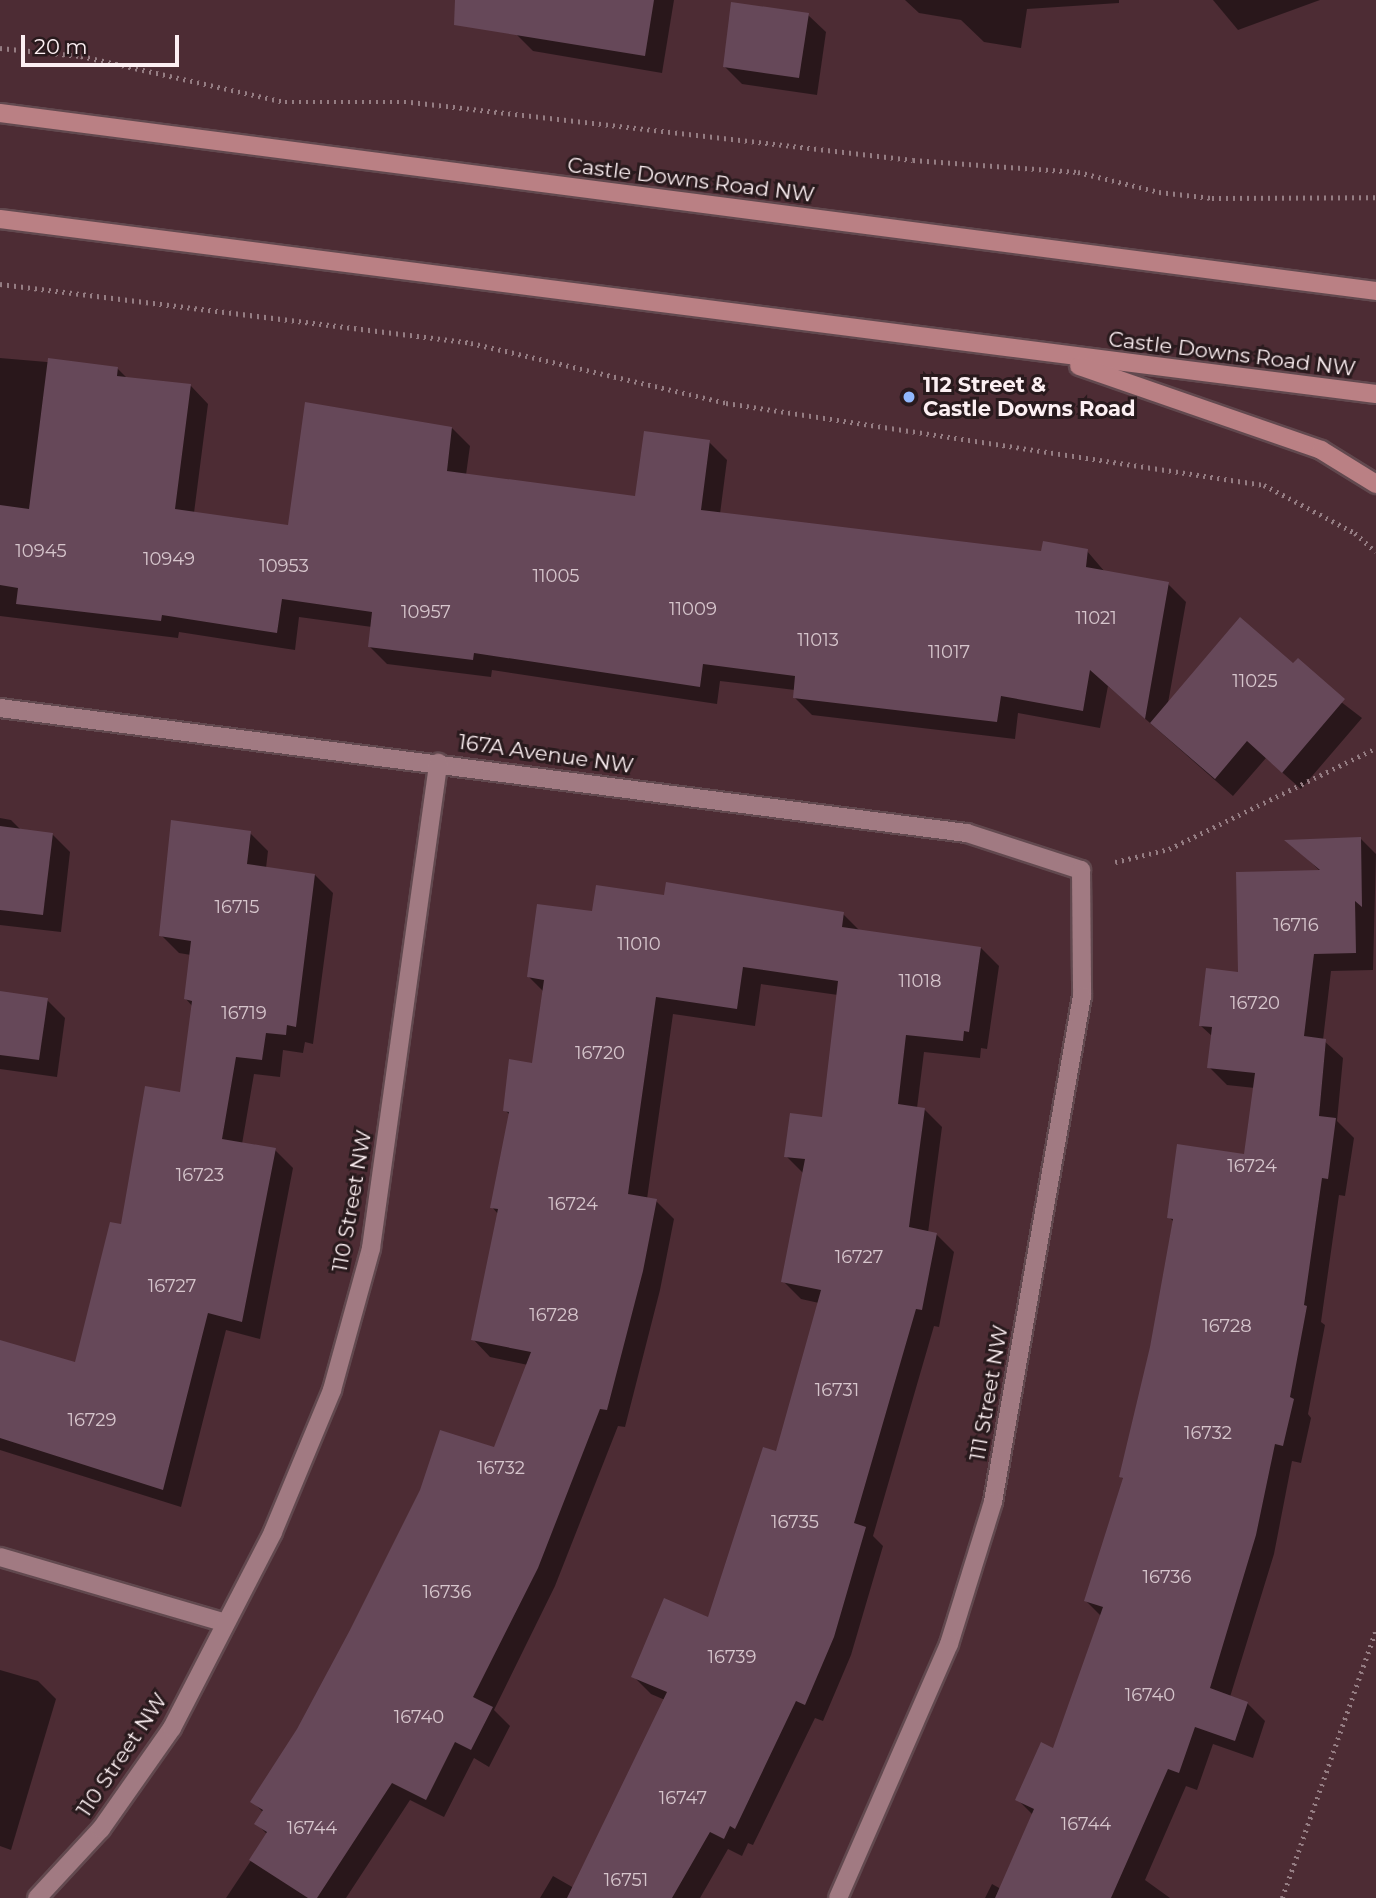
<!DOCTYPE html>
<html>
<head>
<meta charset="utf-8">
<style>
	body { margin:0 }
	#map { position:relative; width:1376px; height:1898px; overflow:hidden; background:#4d2c34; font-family:Montserrat,sans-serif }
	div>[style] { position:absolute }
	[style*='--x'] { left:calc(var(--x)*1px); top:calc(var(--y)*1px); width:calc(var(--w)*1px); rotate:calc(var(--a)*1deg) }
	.shadow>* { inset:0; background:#0007 }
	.building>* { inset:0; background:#664859 }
	.path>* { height:4.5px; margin-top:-2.25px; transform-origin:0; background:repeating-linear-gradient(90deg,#957d83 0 2px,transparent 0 7px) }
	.roads { filter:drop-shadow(2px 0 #62494f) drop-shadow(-2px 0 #62494f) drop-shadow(0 2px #62494f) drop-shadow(0 -2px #62494f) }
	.minor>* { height:18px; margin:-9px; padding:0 9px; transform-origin:9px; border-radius:9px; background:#a17a82 }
	.secondary>* { height:18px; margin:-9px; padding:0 9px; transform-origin:9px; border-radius:9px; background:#ba8084 }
	.dots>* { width:19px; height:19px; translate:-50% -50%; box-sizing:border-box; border:4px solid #291a1d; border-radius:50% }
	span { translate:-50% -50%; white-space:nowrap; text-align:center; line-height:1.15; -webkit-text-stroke:6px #291a1d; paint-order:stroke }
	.number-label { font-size:18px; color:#d6c5cc }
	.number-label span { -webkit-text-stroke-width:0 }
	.street-label { font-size:21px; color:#fceff2 }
	.poi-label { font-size:21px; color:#fceff2; font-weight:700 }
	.left { translate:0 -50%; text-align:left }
	.scale { position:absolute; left:21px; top:35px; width:158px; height:32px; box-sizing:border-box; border:4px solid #fceff2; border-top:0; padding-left:9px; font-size:21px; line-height:24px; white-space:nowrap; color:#fceff2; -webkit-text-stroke:5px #291a1d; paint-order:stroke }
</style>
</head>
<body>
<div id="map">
	<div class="shadow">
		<div style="clip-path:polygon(520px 0,674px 0,662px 73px,533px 51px,515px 33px)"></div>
		<div style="clip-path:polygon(905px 0,1119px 0,1119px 3px,1027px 9px,1021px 48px,984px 42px,961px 20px,919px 13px)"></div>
		<div style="clip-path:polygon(1213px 0,1320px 0,1238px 30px)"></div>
		<div style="clip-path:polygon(808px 15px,826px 32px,817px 95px,742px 84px,724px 66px)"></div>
		<div style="clip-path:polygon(0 358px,117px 368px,128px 379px,191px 386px,208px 404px,194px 513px,290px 527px,452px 428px,470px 446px,466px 475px,637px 498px,709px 442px,727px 460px,720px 514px,1043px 553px,1087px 551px,1105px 572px,1168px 584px,1186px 602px,1168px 703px,1293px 665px,1362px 718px,1301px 789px,1266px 758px,1233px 796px,1108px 686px,1100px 728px,1018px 713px,1015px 739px,812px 715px,794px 697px,795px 690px,720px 681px,717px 704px,492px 670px,491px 677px,387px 664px,369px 646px,372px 627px,299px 617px,295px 650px,179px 632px,178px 638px,0 616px)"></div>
		<div style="clip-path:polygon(0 818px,11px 820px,22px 831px,52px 834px,70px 852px,61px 932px,0 925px)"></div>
		<div style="clip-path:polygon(250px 833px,268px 851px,266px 868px,315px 875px,333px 893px,313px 1044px,305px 1042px,303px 1053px,283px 1050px,280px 1077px,254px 1074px,242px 1144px,275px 1150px,293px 1168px,260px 1339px,226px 1330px,181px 1507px,0 1450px,0 1346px,76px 1364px,122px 1227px,182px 1094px,193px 1007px,186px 999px,191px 955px,179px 953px,161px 935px)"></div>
		<div style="clip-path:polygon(1361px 839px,1376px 854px,1373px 970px,1331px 971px,1323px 1040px,1343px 1058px,1337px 1121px,1354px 1138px,1345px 1196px,1339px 1195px,1321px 1322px,1325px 1325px,1308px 1414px,1311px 1418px,1301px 1463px,1292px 1461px,1274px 1554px,1230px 1697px,1247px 1703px,1265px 1721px,1253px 1758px,1213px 1744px,1197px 1790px,1186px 1786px,1145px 1880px,1170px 1898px,985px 1898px,992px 1884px,1001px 1889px,1033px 1815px,1017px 1799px,1054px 1750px,1102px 1617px,1086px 1601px,1125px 1480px,1121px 1477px,1152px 1347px,1174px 1222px,1169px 1217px,1245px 1156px,1255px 1088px,1227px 1085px,1209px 1067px,1213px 1037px,1201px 1026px,1321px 872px,1289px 841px)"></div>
		<div style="clip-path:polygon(666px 897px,843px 914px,861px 932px,981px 948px,999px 966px,987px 1049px,981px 1048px,980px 1058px,924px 1052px,917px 1108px,924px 1109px,942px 1127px,928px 1233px,936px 1234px,954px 1252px,939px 1327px,934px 1326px,873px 1536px,883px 1546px,851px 1655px,823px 1721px,815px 1718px,753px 1845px,748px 1843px,742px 1856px,728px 1849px,700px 1898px,540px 1898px,553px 1876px,574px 1888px,665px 1700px,651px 1694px,633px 1676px,709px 1619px,777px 1453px,819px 1303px,801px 1299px,783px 1281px,804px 1174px,786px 1156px,824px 1119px,838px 995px,761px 984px,755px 1026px,673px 1014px,647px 1199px,656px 1201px,674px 1219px,660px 1290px,625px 1427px,618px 1426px,555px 1586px,494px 1710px,510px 1726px,489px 1767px,474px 1758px,444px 1817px,410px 1800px,346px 1898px,226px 1898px,268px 1835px,256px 1823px,263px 1812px,253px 1802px,495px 1450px,528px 1365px,490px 1357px,473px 1339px,498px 1214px,492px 1207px,510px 1115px,505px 1110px,534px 1065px,544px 992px,529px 977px,594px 913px)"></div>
		<div style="clip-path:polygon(0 993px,47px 1000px,65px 1018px,57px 1077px,0 1069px)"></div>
		<div style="clip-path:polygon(0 1670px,38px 1681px,56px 1699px,11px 1850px,0 1846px)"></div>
	</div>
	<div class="building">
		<div style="clip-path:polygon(455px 0,654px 0,645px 56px,454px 25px)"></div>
		<div style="clip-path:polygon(731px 2px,809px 13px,799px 78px,723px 67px)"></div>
		<div style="clip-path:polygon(48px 358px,118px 367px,117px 376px,191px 384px,175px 509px,288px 525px,305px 402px,452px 427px,447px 471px,635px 496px,644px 431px,710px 440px,701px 510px,1041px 551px,1043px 541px,1088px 549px,1086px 567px,1169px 582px,1145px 719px,1090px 670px,1083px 711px,1001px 696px,997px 722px,793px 698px,795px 676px,703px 664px,700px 687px,474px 653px,473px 660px,368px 647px,372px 612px,282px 599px,277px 633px,162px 615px,161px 621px,16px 604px,18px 588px,0 585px,0 505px,29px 509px)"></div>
		<div style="clip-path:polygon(1240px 617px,1293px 663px,1298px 658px,1345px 699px,1282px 773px,1247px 741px,1215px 779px,1150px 723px)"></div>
		<div style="clip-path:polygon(171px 820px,251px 831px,247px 864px,315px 874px,296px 1027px,287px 1025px,286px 1035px,266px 1033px,262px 1060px,236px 1057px,222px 1139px,276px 1148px,242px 1322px,208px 1313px,163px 1490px,0 1438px,0 1340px,75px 1362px,110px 1222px,121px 1224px,145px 1086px,180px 1092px,192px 1001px,184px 999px,191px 941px,159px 936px)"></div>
		<div style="clip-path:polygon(0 826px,53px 833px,43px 915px,0 910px)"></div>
		<div style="clip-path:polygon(1361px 837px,1362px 907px,1355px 901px,1356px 953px,1314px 954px,1304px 1036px,1326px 1039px,1319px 1116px,1336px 1118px,1328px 1179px,1322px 1178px,1304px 1305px,1307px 1306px,1290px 1397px,1294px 1399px,1283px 1446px,1275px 1444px,1256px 1535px,1210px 1688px,1248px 1702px,1235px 1741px,1195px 1727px,1179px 1773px,1168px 1769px,1111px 1898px,995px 1898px,1034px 1809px,1015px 1800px,1041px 1742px,1053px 1748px,1103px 1607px,1084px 1601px,1123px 1478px,1119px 1477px,1150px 1347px,1173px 1219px,1167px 1218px,1177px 1144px,1244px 1154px,1255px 1073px,1207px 1068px,1212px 1027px,1199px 1026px,1206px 968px,1238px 972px,1236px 872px,1320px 870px,1284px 840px)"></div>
		<div style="clip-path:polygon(666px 882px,844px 912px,842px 927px,981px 947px,969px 1032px,964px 1031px,963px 1041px,906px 1035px,898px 1104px,925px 1108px,909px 1227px,937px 1233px,922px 1310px,916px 1309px,854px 1523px,866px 1527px,834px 1637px,805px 1705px,796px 1701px,735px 1829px,730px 1826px,724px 1839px,710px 1832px,672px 1898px,567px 1898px,667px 1692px,631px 1677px,664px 1598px,708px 1617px,763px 1447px,776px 1451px,821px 1290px,781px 1282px,805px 1159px,784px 1157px,790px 1113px,822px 1117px,838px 981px,743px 967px,737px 1009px,656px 997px,628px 1194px,657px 1199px,643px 1271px,607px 1410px,600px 1409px,538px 1568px,473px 1697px,493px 1707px,471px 1750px,455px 1742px,426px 1800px,392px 1783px,317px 1898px,308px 1898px,249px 1860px,267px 1832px,254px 1824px,263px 1810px,250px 1802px,297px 1729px,350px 1630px,420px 1490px,440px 1430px,494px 1447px,531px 1352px,471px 1340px,498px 1209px,490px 1208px,509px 1112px,503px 1111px,509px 1059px,532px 1063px,544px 980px,527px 977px,537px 904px,592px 911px,596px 885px,664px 895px)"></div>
		<div style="clip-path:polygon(0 991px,48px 998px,39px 1060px,0 1055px)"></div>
	</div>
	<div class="path">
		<div style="--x:0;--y:48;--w:81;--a:5.6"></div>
		<div style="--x:81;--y:56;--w:209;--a:12.7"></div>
		<div style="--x:285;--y:102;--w:126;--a:0"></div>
		<div style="--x:411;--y:102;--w:505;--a:6.59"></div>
		<div style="--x:913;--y:160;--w:165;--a:4.2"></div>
		<div style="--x:1078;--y:172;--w:83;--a:13.9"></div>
		<div style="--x:1159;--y:192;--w:53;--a:6.5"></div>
		<div style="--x:1212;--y:198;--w:164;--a:-0.3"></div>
		<div style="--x:0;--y:284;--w:475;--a:7.1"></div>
		<div style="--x:471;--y:343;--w:262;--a:13.2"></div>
		<div style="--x:726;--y:403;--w:544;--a:8.67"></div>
		<div style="--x:1264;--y:485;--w:103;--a:27.8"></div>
		<div style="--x:1355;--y:533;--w:28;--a:42"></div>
		<div style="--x:1115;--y:862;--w:56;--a:-13.5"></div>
		<div style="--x:1169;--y:849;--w:230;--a:-26"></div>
		<div style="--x:1282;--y:1898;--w:284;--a:-70.7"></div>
	</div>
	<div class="roads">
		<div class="minor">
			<div style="--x:0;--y:708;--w:975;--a:7.37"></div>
			<div style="--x:967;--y:833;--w:120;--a:18"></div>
			<div style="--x:1081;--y:870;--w:126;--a:89.5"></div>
			<div style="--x:1082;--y:996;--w:514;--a:99.98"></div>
			<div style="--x:993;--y:1502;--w:149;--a:107.2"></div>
			<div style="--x:949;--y:1644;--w:277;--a:113.6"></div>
			<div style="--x:0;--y:1557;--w:234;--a:16.3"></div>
			<div style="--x:37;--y:1898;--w:94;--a:-47.2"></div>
			<div style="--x:101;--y:1829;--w:123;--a:-54.9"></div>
			<div style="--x:172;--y:1728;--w:220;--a:-62.7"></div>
			<div style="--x:273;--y:1532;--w:154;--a:-67.4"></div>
			<div style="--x:332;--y:1390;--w:147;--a:-74.6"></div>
			<div style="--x:371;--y:1248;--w:490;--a:-82.1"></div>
		</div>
		<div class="secondary">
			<div style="--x:0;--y:113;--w:1387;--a:7.37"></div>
			<div style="--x:0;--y:219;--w:1387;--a:7.25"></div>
			<div style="--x:1079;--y:366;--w:256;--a:19.1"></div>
			<div style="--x:1321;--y:450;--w:65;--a:31.7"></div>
		</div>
	</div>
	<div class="dots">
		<div style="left:909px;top:397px;background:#91b8fd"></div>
	</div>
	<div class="number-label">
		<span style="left:41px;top:551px">10945</span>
		<span style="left:169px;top:559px">10949</span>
		<span style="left:284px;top:566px">10953</span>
		<span style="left:556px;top:576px">11005</span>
		<span style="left:693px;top:609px">11009</span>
		<span style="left:426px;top:612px">10957</span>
		<span style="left:1096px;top:618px">11021</span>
		<span style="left:818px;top:640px">11013</span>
		<span style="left:949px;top:652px">11017</span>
		<span style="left:1255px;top:681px">11025</span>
		<span style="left:237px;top:907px">16715</span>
		<span style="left:1296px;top:925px">16716</span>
		<span style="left:639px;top:944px">11010</span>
		<span style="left:920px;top:981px">11018</span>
		<span style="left:1255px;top:1003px">16720</span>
		<span style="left:244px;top:1013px">16719</span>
		<span style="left:600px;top:1053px">16720</span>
		<span style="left:1252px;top:1166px">16724</span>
		<span style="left:200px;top:1175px">16723</span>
		<span style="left:573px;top:1204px">16724</span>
		<span style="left:859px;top:1257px">16727</span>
		<span style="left:172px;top:1286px">16727</span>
		<span style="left:554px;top:1315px">16728</span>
		<span style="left:1227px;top:1326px">16728</span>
		<span style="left:837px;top:1390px">16731</span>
		<span style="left:92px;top:1420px">16729</span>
		<span style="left:1208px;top:1433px">16732</span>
		<span style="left:501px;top:1468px">16732</span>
		<span style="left:795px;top:1522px">16735</span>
		<span style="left:1167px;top:1577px">16736</span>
		<span style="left:447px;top:1592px">16736</span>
		<span style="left:732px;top:1657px">16739</span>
		<span style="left:1150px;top:1695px">16740</span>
		<span style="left:419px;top:1717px">16740</span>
		<span style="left:683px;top:1798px">16747</span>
		<span style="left:1086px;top:1824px">16744</span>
		<span style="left:312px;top:1828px">16744</span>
		<span style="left:626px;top:1880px">16751</span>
	</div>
	<div class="street-label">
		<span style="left:691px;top:180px;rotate:7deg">Castle Downs Road NW</span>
		<span style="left:1232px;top:354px;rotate:7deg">Castle Downs Road NW</span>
		<span style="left:546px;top:754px;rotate:8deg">167A Avenue NW</span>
		<span style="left:352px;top:1201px;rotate:-80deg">110 Street NW</span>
		<span style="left:989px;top:1393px;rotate:-80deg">111 Street NW</span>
		<span style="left:122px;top:1755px;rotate:-56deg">110 Street NW</span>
	</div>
	<div class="poi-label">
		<span class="left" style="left:923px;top:397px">112 Street &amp;<br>Castle Downs Road</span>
	</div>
	<div class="scale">20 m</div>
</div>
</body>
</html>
